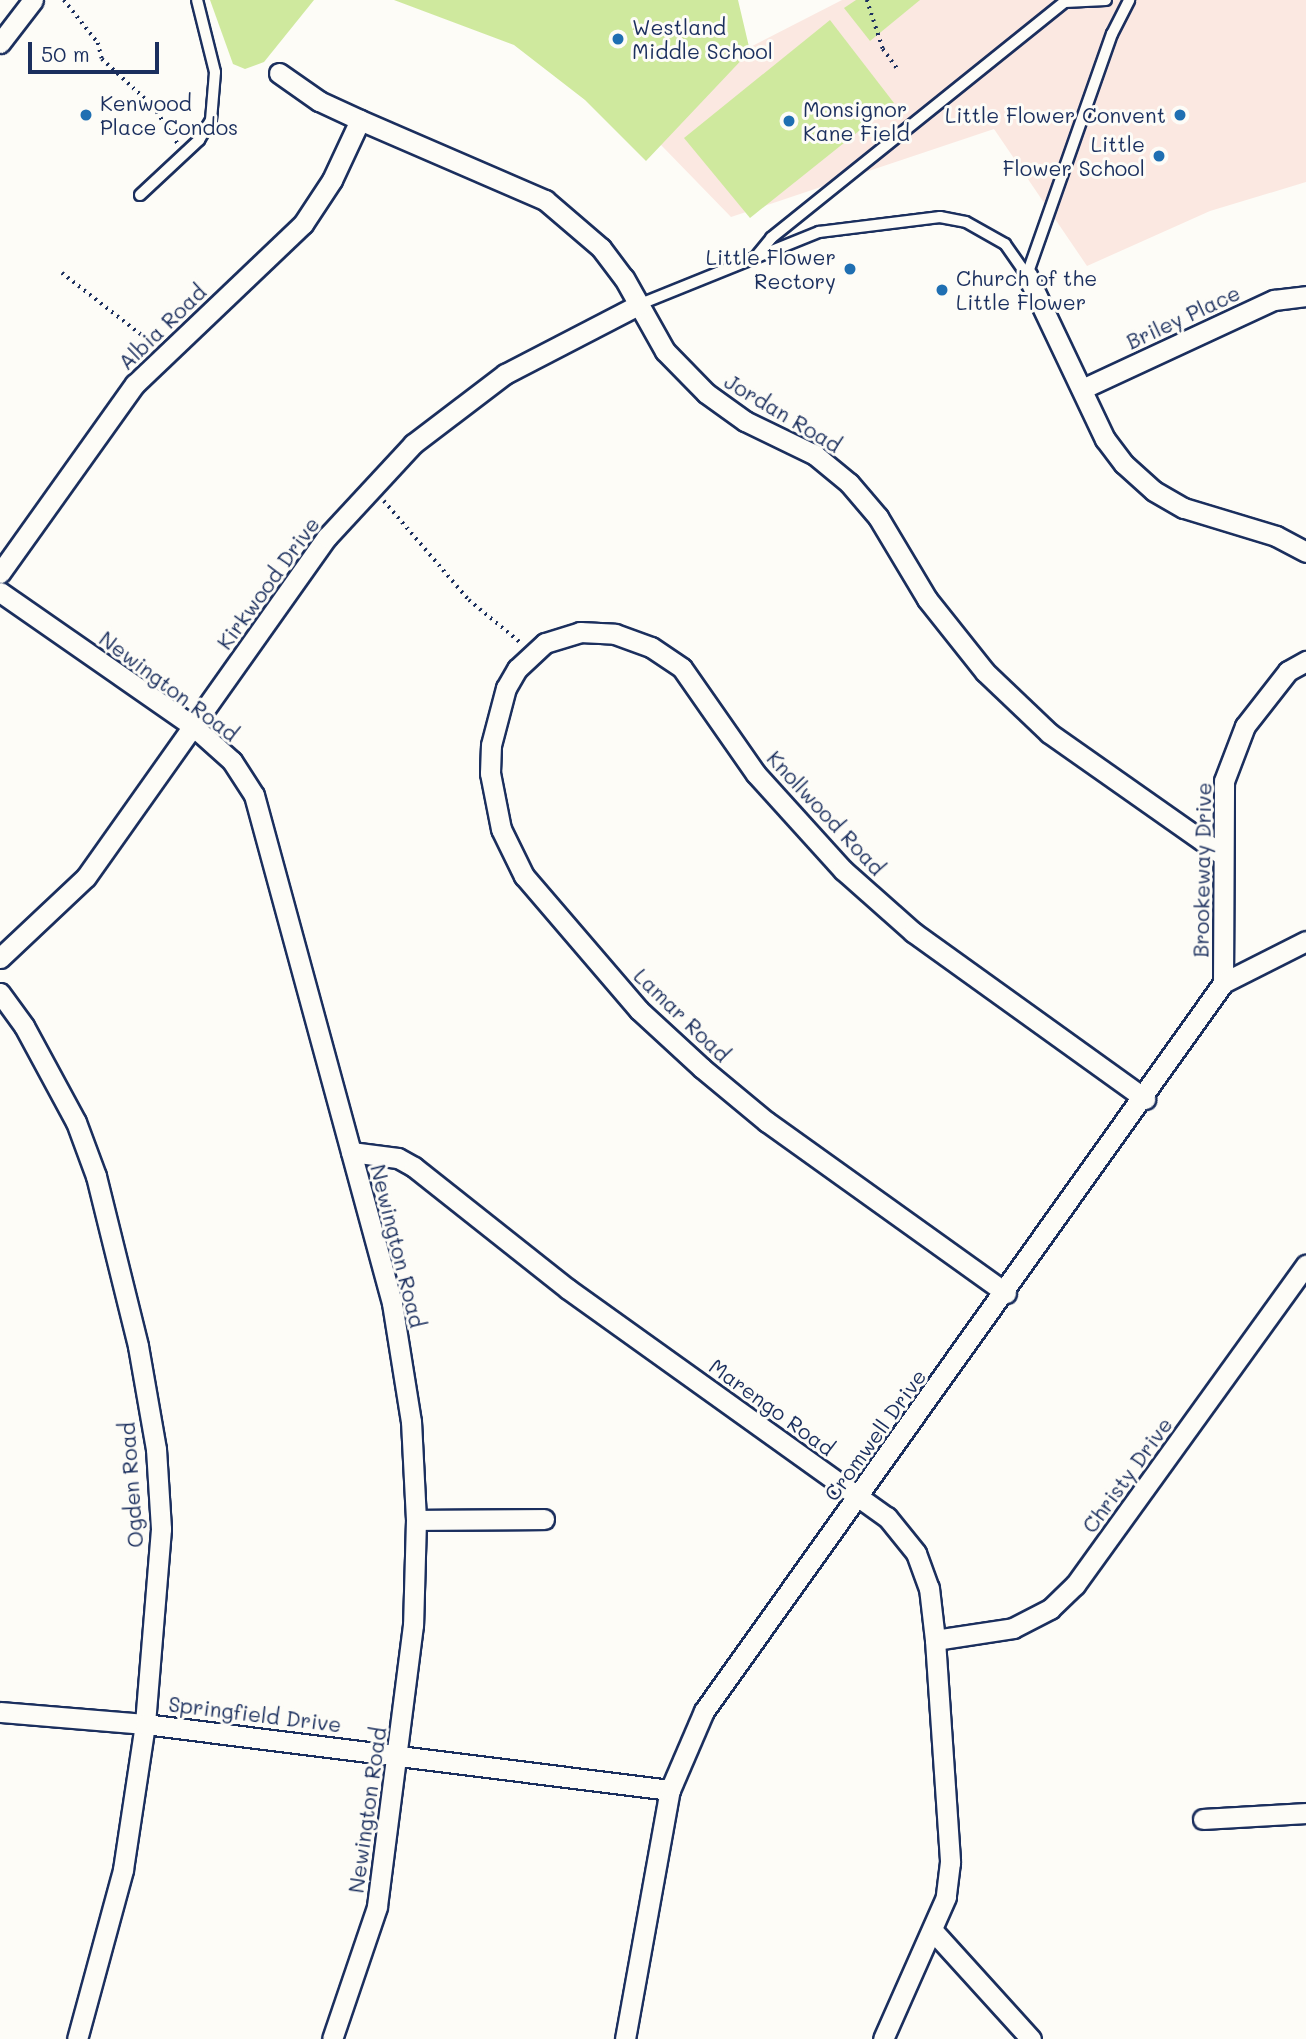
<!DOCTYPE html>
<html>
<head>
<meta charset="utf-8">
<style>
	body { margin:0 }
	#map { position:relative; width:1306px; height:2039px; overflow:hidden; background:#fdfcf7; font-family:Mali,sans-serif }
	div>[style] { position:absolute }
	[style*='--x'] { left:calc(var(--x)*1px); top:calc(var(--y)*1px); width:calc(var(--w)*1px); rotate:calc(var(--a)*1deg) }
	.built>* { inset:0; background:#fbe8e1 }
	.green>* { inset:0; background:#cfe99e }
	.path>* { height:3.5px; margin-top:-1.75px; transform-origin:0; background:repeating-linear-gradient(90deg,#1b2f5e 0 2px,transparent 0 7px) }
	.roads { filter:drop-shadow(2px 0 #1b2f5e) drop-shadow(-2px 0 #1b2f5e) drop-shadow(0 2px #1b2f5e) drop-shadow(0 -2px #1b2f5e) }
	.service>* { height:10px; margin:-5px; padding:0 5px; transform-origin:5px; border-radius:5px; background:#fdfcf7 }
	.minor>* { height:19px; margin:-9.5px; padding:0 9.5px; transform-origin:9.5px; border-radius:9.5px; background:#fdfcf7 }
	.dots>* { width:19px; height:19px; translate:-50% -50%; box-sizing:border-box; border:4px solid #fdfcf7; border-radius:50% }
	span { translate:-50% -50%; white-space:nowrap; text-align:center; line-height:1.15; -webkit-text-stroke:6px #fdfcf7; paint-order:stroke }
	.poi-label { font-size:21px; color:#1b2f5e }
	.left { translate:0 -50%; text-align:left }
	.right { translate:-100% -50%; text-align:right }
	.street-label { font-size:21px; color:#1b2f5e }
	.scale { position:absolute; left:28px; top:42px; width:131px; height:32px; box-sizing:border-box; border:4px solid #1b2f5e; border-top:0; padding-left:9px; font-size:21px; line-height:24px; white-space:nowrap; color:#1b2f5e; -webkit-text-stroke:5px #fdfcf7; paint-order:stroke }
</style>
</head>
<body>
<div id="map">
	<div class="built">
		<div style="clip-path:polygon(842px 0,1306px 0,1306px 182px,1210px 211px,1087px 266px,994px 129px,731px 217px,627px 110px)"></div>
	</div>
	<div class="green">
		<div style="clip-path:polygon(210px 0,314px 0,264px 62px,245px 69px,233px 64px)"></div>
		<div style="clip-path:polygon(394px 0,738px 0,750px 51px,646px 161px,585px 100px,514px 45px)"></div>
		<div style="clip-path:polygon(856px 0,920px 0,870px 41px,844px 8px)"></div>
		<div style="clip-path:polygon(830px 20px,894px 103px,750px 218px,684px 138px)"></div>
	</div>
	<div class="path">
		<div style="--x:64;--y:0;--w:55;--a:51.7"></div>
		<div style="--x:98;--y:43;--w:16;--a:76"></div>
		<div style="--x:102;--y:59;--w:69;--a:42.7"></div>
		<div style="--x:153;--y:106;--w:45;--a:56.7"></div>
		<div style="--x:867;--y:0;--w:52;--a:71.9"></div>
		<div style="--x:883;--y:49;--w:27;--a:54"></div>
		<div style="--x:62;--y:273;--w:114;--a:37.9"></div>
		<div style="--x:384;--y:501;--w:130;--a:49.4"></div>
		<div style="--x:469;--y:600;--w:67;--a:39.6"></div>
	</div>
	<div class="roads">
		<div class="service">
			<div style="--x:140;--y:195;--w:81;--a:-43"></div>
			<div style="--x:199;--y:140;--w:23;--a:-59"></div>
			<div style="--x:211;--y:120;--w:48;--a:-85.2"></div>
			<div style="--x:215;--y:72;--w:74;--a:-104"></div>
			<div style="--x:755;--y:258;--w:26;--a:-51"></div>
			<div style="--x:771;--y:238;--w:377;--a:-38.8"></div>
			<div style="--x:1065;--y:2;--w:41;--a:-2.8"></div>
			<div style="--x:1027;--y:275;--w:256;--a:-70.6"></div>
			<div style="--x:1112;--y:34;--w:38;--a:-63"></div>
			<div style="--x:638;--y:305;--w:195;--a:-22"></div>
			<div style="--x:819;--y:232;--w:122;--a:-7.1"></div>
			<div style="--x:940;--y:217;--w:26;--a:11"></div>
			<div style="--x:966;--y:222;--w:45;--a:29.4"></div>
			<div style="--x:1005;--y:244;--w:38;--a:55"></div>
		</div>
		<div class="minor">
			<div style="--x:0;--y:43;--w:54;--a:-52.5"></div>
			<div style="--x:279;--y:73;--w:49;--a:35"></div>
			<div style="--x:319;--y:101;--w:45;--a:24.9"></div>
			<div style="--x:360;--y:120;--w:202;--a:23.4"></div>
			<div style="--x:545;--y:200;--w:74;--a:40.6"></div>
			<div style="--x:601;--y:248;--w:38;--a:53"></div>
			<div style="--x:624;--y:278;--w:84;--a:60.7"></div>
			<div style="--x:665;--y:351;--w:59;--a:45.7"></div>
			<div style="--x:706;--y:393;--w:48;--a:35.7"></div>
			<div style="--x:745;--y:421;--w:78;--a:25.9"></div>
			<div style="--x:815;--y:455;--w:44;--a:39.5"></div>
			<div style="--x:849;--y:483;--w:45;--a:49.5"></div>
			<div style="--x:878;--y:517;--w:96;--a:59.1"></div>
			<div style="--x:927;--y:599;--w:93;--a:51.5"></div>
			<div style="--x:985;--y:672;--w:88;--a:43.6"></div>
			<div style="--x:1049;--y:733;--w:210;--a:35.1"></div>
			<div style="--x:1027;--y:275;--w:182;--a:64.6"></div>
			<div style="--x:1105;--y:439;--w:31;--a:53"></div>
			<div style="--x:1124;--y:464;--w:40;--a:42"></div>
			<div style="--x:1154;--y:491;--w:34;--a:30"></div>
			<div style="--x:1184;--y:508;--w:96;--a:16.9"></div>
			<div style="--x:1276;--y:536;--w:34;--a:28"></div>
			<div style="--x:1082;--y:389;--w:212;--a:-24.9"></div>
			<div style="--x:1274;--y:300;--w:32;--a:-7"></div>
			<div style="--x:0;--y:573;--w:232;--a:-54.5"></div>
			<div style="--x:135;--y:384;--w:232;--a:-43.6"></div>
			<div style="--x:303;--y:224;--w:53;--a:-56.6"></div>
			<div style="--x:332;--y:180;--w:66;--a:-65"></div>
			<div style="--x:0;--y:592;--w:236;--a:34.8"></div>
			<div style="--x:194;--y:727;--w:51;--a:41.8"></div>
			<div style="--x:232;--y:761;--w:40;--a:57.1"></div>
			<div style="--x:254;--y:795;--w:526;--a:74.8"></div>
			<div style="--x:392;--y:1303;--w:120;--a:80.9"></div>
			<div style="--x:411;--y:1421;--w:99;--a:87.1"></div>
			<div style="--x:416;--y:1520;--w:105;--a:91.6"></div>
			<div style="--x:413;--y:1625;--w:284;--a:97.3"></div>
			<div style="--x:377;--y:1907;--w:139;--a:108.8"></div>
			<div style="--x:0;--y:958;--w:118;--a:-43.3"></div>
			<div style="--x:86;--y:877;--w:417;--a:-54.7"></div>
			<div style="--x:327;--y:537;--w:127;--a:-47.2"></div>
			<div style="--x:413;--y:444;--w:116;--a:-37.3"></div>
			<div style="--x:505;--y:374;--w:150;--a:-27.4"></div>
			<div style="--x:1223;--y:983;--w:202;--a:-89.7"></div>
			<div style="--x:1224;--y:781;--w:59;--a:-69.1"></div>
			<div style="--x:1245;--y:726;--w:70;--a:-52"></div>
			<div style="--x:1288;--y:671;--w:21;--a:-29"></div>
			<div style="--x:0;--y:993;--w:41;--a:54"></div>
			<div style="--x:24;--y:1026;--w:109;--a:61.6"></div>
			<div style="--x:76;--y:1122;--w:58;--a:69.7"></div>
			<div style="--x:96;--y:1176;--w:175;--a:76.1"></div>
			<div style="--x:138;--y:1346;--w:105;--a:80.1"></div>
			<div style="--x:156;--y:1449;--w:80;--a:86.4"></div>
			<div style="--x:161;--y:1529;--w:196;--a:94.7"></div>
			<div style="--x:145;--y:1724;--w:148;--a:98.6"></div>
			<div style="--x:123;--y:1870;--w:175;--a:105.2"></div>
			<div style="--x:351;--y:1152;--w:47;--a:7.3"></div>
			<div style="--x:398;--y:1158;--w:18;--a:29"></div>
			<div style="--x:414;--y:1167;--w:196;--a:38.4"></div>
			<div style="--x:568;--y:1289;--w:392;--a:35.6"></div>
			<div style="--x:887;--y:1517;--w:46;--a:51.1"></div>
			<div style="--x:916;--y:1553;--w:37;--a:70"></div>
			<div style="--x:929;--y:1588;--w:52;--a:83.4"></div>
			<div style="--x:935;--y:1640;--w:223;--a:86.1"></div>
			<div style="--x:950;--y:1862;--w:35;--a:97"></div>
			<div style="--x:946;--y:1897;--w:155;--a:113.9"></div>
			<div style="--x:1006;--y:1293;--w:294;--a:-144.4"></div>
			<div style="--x:767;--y:1122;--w:85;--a:-140.3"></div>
			<div style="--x:702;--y:1068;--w:86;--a:-137.4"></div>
			<div style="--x:639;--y:1010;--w:177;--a:-130.6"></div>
			<div style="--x:524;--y:876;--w:52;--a:-116.1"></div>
			<div style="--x:501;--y:829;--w:57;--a:-101.1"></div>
			<div style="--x:490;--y:773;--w:28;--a:-88"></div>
			<div style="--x:491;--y:745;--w:59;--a:-75.3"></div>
			<div style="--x:506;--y:688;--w:22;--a:-60"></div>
			<div style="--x:517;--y:669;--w:38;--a:-43"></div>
			<div style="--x:545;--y:643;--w:37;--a:-17"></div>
			<div style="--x:580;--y:632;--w:35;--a:3"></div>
			<div style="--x:615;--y:634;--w:38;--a:20"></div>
			<div style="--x:651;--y:647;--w:37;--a:34"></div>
			<div style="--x:682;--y:668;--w:129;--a:55.1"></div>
			<div style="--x:756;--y:774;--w:130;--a:47.8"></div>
			<div style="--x:843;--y:870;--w:94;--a:41.5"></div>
			<div style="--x:913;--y:932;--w:286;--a:35.7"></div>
			<div style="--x:416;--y:1520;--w:128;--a:-0.4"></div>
			<div style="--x:935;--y:1640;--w:79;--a:-8.7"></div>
			<div style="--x:1013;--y:1628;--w:42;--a:-27.2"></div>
			<div style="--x:1050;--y:1609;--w:35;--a:-44"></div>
			<div style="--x:1075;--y:1585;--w:395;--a:-54.2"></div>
			<div style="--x:0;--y:1712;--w:145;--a:4.7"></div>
			<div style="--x:145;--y:1724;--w:529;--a:7.17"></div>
			<div style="--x:1203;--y:1819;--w:103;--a:-3.3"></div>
			<div style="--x:933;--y:1931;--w:146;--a:47.8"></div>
			<div style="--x:625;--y:2039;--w:253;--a:-79.8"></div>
			<div style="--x:670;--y:1790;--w:86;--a:-66.7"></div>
			<div style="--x:704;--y:1711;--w:894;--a:-54.51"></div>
			<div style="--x:1223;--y:983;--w:93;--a:-26.8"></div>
		</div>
	</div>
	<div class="dots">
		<div style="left:618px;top:39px;background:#1f6fb2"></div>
		<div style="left:86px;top:115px;background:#1f6fb2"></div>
		<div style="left:1180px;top:115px;background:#1f6fb2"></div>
		<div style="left:789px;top:121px;background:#1f6fb2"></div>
		<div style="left:1159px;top:156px;background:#1f6fb2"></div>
		<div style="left:850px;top:269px;background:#1f6fb2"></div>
		<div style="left:942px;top:290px;background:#1f6fb2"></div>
	</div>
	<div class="poi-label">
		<span class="left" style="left:632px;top:39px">Westland<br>Middle School</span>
		<span class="left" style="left:100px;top:115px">Kenwood<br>Place Condos</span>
		<span class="left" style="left:803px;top:121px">Monsignor<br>Kane Field</span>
		<span class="right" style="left:1166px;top:115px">Little Flower Convent</span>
		<span class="right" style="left:1145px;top:156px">Little<br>Flower School</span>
		<span class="right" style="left:836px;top:269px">Little Flower<br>Rectory</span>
		<span class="left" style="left:956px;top:290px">Church of the<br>Little Flower</span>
	</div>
	<div class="street-label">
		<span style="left:1183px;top:317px;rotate:-25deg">Briley Place</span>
		<span style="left:162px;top:327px;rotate:-44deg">Albia Road</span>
		<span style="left:783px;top:413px;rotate:31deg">Jordan Road</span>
		<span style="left:268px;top:583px;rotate:-54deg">Kirkwood Drive</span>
		<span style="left:169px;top:686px;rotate:37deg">Newington Road</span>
		<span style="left:826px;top:813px;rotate:47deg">Knollwood Road</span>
		<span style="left:1202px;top:870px;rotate:-89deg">Brookeway Drive</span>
		<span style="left:682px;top:1015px;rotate:44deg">Lamar Road</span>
		<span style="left:398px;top:1246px;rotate:76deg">Newington Road</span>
		<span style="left:772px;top:1407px;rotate:36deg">Marengo Road</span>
		<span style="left:875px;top:1435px;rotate:-54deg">Cromwell Drive</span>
		<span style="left:1127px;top:1475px;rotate:-54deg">Christy Drive</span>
		<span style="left:131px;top:1485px;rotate:-94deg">Ogden Road</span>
		<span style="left:255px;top:1714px;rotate:7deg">Springfield Drive</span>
		<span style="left:367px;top:1810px;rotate:-82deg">Newington Road</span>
	</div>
	<div class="scale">50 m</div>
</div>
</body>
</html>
